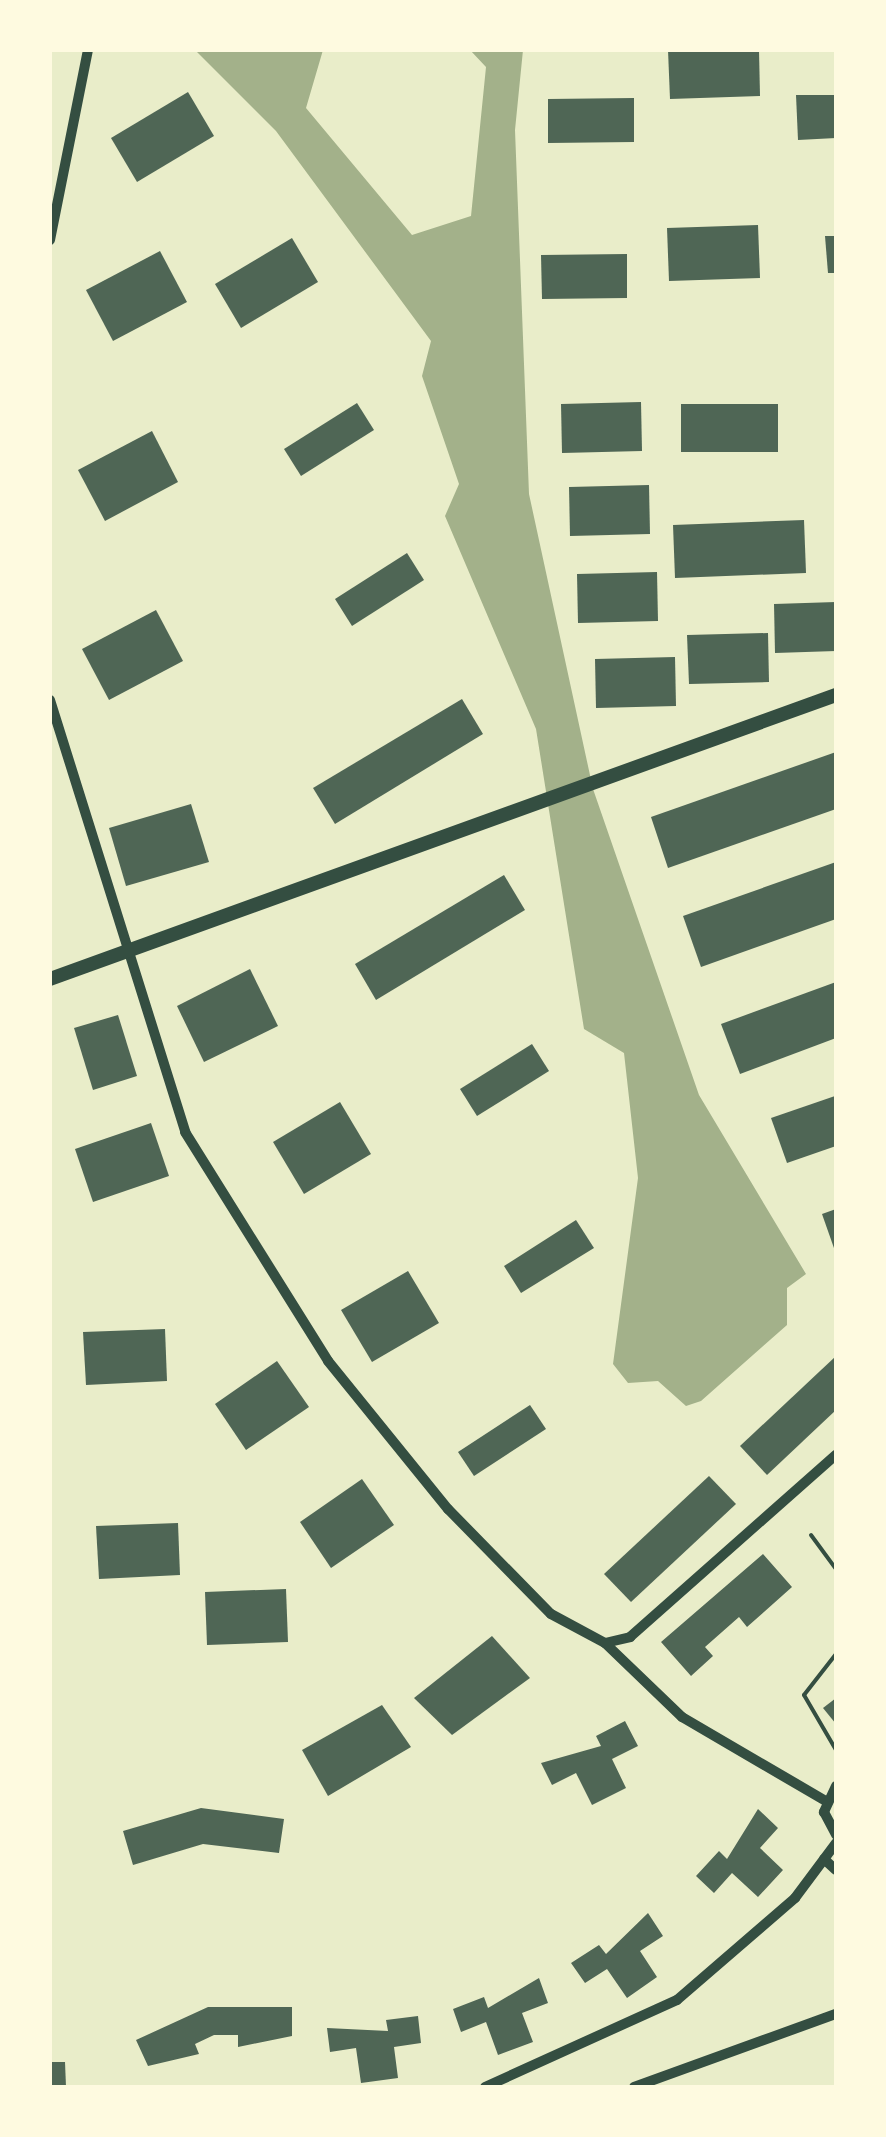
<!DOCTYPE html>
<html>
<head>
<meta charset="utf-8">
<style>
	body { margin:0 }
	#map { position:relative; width:886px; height:2137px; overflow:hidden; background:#e9edc9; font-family:Inter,sans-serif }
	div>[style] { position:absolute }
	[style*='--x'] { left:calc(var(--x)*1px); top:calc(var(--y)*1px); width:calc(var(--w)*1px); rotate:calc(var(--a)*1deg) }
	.water>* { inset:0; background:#a3b18a }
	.building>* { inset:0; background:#4f6655 }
	.path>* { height:4px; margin:-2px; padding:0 2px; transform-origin:2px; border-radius:2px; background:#344e41 }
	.minor>* { height:10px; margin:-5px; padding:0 5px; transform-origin:5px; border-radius:5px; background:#344e41 }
	.secondary>* { height:14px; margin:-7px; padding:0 7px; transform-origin:7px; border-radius:7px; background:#344e41 }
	span { translate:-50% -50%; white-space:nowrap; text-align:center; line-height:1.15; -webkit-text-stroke:8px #fefae0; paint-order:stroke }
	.frame { position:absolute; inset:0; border:52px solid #fefae0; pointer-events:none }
</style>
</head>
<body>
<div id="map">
	<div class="water">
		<div style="clip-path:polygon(195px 50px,323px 50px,306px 108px,412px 235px,471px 216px,486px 67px,470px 50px,523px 50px,515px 130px,529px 494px,593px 789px,699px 1095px,806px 1274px,787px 1288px,787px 1325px,701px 1401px,686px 1406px,658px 1381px,628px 1383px,613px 1364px,638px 1178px,624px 1053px,584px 1029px,536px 729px,445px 516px,459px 484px,422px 376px,431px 341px,276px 131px)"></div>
	</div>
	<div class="building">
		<div style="clip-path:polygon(668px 50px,759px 50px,760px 96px,670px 99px)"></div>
		<div style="clip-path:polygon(188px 92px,214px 136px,137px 182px,111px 138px)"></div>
		<div style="clip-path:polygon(796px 95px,836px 95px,836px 138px,798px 140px)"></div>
		<div style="clip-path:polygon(634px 98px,634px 142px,548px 143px,548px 99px)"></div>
		<div style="clip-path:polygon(758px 225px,760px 278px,669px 281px,667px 228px)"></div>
		<div style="clip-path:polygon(825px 236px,836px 236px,836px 273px,828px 273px)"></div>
		<div style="clip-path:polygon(292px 238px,318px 282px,241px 328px,215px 284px)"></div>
		<div style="clip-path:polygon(160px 251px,187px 302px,113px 341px,86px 290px)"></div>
		<div style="clip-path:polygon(627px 254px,627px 298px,542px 299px,541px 255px)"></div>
		<div style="clip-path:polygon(641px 402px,642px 451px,562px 453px,561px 404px)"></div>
		<div style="clip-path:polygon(357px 403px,374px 430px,301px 476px,284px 449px)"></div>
		<div style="clip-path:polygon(681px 404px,778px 404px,778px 452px,681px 452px)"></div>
		<div style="clip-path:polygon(152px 431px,178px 482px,105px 521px,78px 470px)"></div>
		<div style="clip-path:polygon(649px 485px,650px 534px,570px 536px,569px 487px)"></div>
		<div style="clip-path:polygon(804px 520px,806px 573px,675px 578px,673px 525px)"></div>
		<div style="clip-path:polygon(407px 553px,424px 580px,352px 626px,335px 599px)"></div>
		<div style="clip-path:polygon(657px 572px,658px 621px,578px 623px,577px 574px)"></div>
		<div style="clip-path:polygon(836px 602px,836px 651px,775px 653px,774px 604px)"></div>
		<div style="clip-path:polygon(156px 610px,183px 661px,109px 700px,82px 649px)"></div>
		<div style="clip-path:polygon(768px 633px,769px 682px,689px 684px,687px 635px)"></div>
		<div style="clip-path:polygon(675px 657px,676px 706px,596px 708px,595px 659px)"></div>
		<div style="clip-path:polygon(462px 699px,483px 734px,335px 824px,313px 788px)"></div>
		<div style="clip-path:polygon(836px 752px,836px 809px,668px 868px,651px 817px)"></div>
		<div style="clip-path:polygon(191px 804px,209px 862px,126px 886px,109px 828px)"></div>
		<div style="clip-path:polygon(836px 862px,836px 919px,701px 967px,683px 916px)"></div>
		<div style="clip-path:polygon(504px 875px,525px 910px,376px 1000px,355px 964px)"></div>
		<div style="clip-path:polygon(250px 969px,278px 1026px,204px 1062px,177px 1006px)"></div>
		<div style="clip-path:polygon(836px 982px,836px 1038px,740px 1074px,721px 1024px)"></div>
		<div style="clip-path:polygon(118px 1015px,137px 1076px,93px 1090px,74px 1028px)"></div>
		<div style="clip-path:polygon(532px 1044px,549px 1071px,477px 1116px,460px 1089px)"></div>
		<div style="clip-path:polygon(835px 1096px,836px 1146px,787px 1163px,771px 1118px)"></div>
		<div style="clip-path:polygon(340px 1102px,371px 1154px,304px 1194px,273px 1142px)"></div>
		<div style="clip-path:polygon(151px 1123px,169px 1176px,93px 1202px,75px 1149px)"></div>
		<div style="clip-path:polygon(836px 1209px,836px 1251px,835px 1251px,822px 1214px)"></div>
		<div style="clip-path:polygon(576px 1220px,594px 1248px,521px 1293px,504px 1266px)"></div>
		<div style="clip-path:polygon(408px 1271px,439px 1323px,372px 1362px,341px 1310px)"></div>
		<div style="clip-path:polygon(165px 1329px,167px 1381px,86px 1385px,83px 1332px)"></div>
		<div style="clip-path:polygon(836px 1356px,836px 1410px,767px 1475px,740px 1446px)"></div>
		<div style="clip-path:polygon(277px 1361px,309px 1407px,246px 1450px,215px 1404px)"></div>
		<div style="clip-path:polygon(530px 1405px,546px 1429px,474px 1476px,458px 1452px)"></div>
		<div style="clip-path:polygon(709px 1476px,736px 1504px,631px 1602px,604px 1574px)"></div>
		<div style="clip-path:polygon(362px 1479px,394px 1525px,331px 1568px,300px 1522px)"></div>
		<div style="clip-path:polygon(178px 1523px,180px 1575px,99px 1579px,96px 1526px)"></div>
		<div style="clip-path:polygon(763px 1554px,792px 1587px,747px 1627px,739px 1617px,705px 1647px,713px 1656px,691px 1676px,661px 1642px)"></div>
		<div style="clip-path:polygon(286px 1589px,288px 1642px,207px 1645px,205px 1592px)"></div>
		<div style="clip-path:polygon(492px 1636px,530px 1678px,452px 1735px,414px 1698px)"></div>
		<div style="clip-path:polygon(836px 1698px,836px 1724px,823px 1708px)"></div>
		<div style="clip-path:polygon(382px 1705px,411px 1747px,328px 1796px,302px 1750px)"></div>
		<div style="clip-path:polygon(625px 1721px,638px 1746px,612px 1759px,626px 1788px,592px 1805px,576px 1773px,552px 1785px,541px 1763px,601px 1746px,596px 1736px)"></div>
		<div style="clip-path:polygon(201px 1808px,284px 1819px,279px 1853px,203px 1844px,133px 1865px,123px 1831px)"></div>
		<div style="clip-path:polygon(758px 1809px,778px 1828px,760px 1848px,783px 1870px,758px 1897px,732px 1873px,714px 1893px,696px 1876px,719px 1851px,727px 1859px)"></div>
		<div style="clip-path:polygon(648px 1913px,663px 1936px,640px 1951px,657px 1977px,627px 1998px,607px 1969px,585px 1983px,571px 1963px,599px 1945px,606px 1954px)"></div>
		<div style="clip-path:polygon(539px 1978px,548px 2003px,522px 2013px,533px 2042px,498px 2055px,486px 2022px,461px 2032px,453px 2009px,484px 1997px,488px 2008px)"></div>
		<div style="clip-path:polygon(208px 2007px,292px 2007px,292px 2036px,238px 2047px,238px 2035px,214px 2035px,195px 2044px,199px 2054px,148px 2066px,136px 2040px)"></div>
		<div style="clip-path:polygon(418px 2016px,421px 2043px,394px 2047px,398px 2078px,361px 2083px,356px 2048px,330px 2052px,327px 2028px,388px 2031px,386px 2020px)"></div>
		<div style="clip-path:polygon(50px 2062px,65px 2062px,66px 2087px,50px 2087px)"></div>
	</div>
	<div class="path">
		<div style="--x:811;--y:1535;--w:42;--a:53.7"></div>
		<div style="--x:836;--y:1654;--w:52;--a:128"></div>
		<div style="--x:804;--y:1695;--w:64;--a:59.8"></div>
	</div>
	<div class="minor">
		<div style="--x:50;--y:240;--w:194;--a:-78.7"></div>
		<div style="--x:50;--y:700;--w:453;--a:72.6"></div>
		<div style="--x:185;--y:1132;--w:270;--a:58"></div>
		<div style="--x:328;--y:1361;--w:191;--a:51"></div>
		<div style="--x:448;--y:1509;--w:147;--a:45.6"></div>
		<div style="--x:551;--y:1614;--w:61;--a:28.2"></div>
		<div style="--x:605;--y:1643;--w:26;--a:-13"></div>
		<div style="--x:630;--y:1637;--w:275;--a:-41.5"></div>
		<div style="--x:605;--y:1643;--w:107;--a:43.9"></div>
		<div style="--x:682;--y:1717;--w:167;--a:30.3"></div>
		<div style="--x:836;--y:1786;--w:29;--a:115"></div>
		<div style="--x:824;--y:1812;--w:26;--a:62"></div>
		<div style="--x:824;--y:1859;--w:16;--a:43"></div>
		<div style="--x:485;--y:2087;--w:211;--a:-24.4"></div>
		<div style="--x:677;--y:2000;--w:156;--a:-40.8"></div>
		<div style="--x:795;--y:1898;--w:69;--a:-53.3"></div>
		<div style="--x:634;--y:2087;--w:215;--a:-19.9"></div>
	</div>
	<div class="secondary">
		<div style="--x:50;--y:979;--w:836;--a:-19.87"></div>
	</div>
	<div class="frame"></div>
</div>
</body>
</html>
